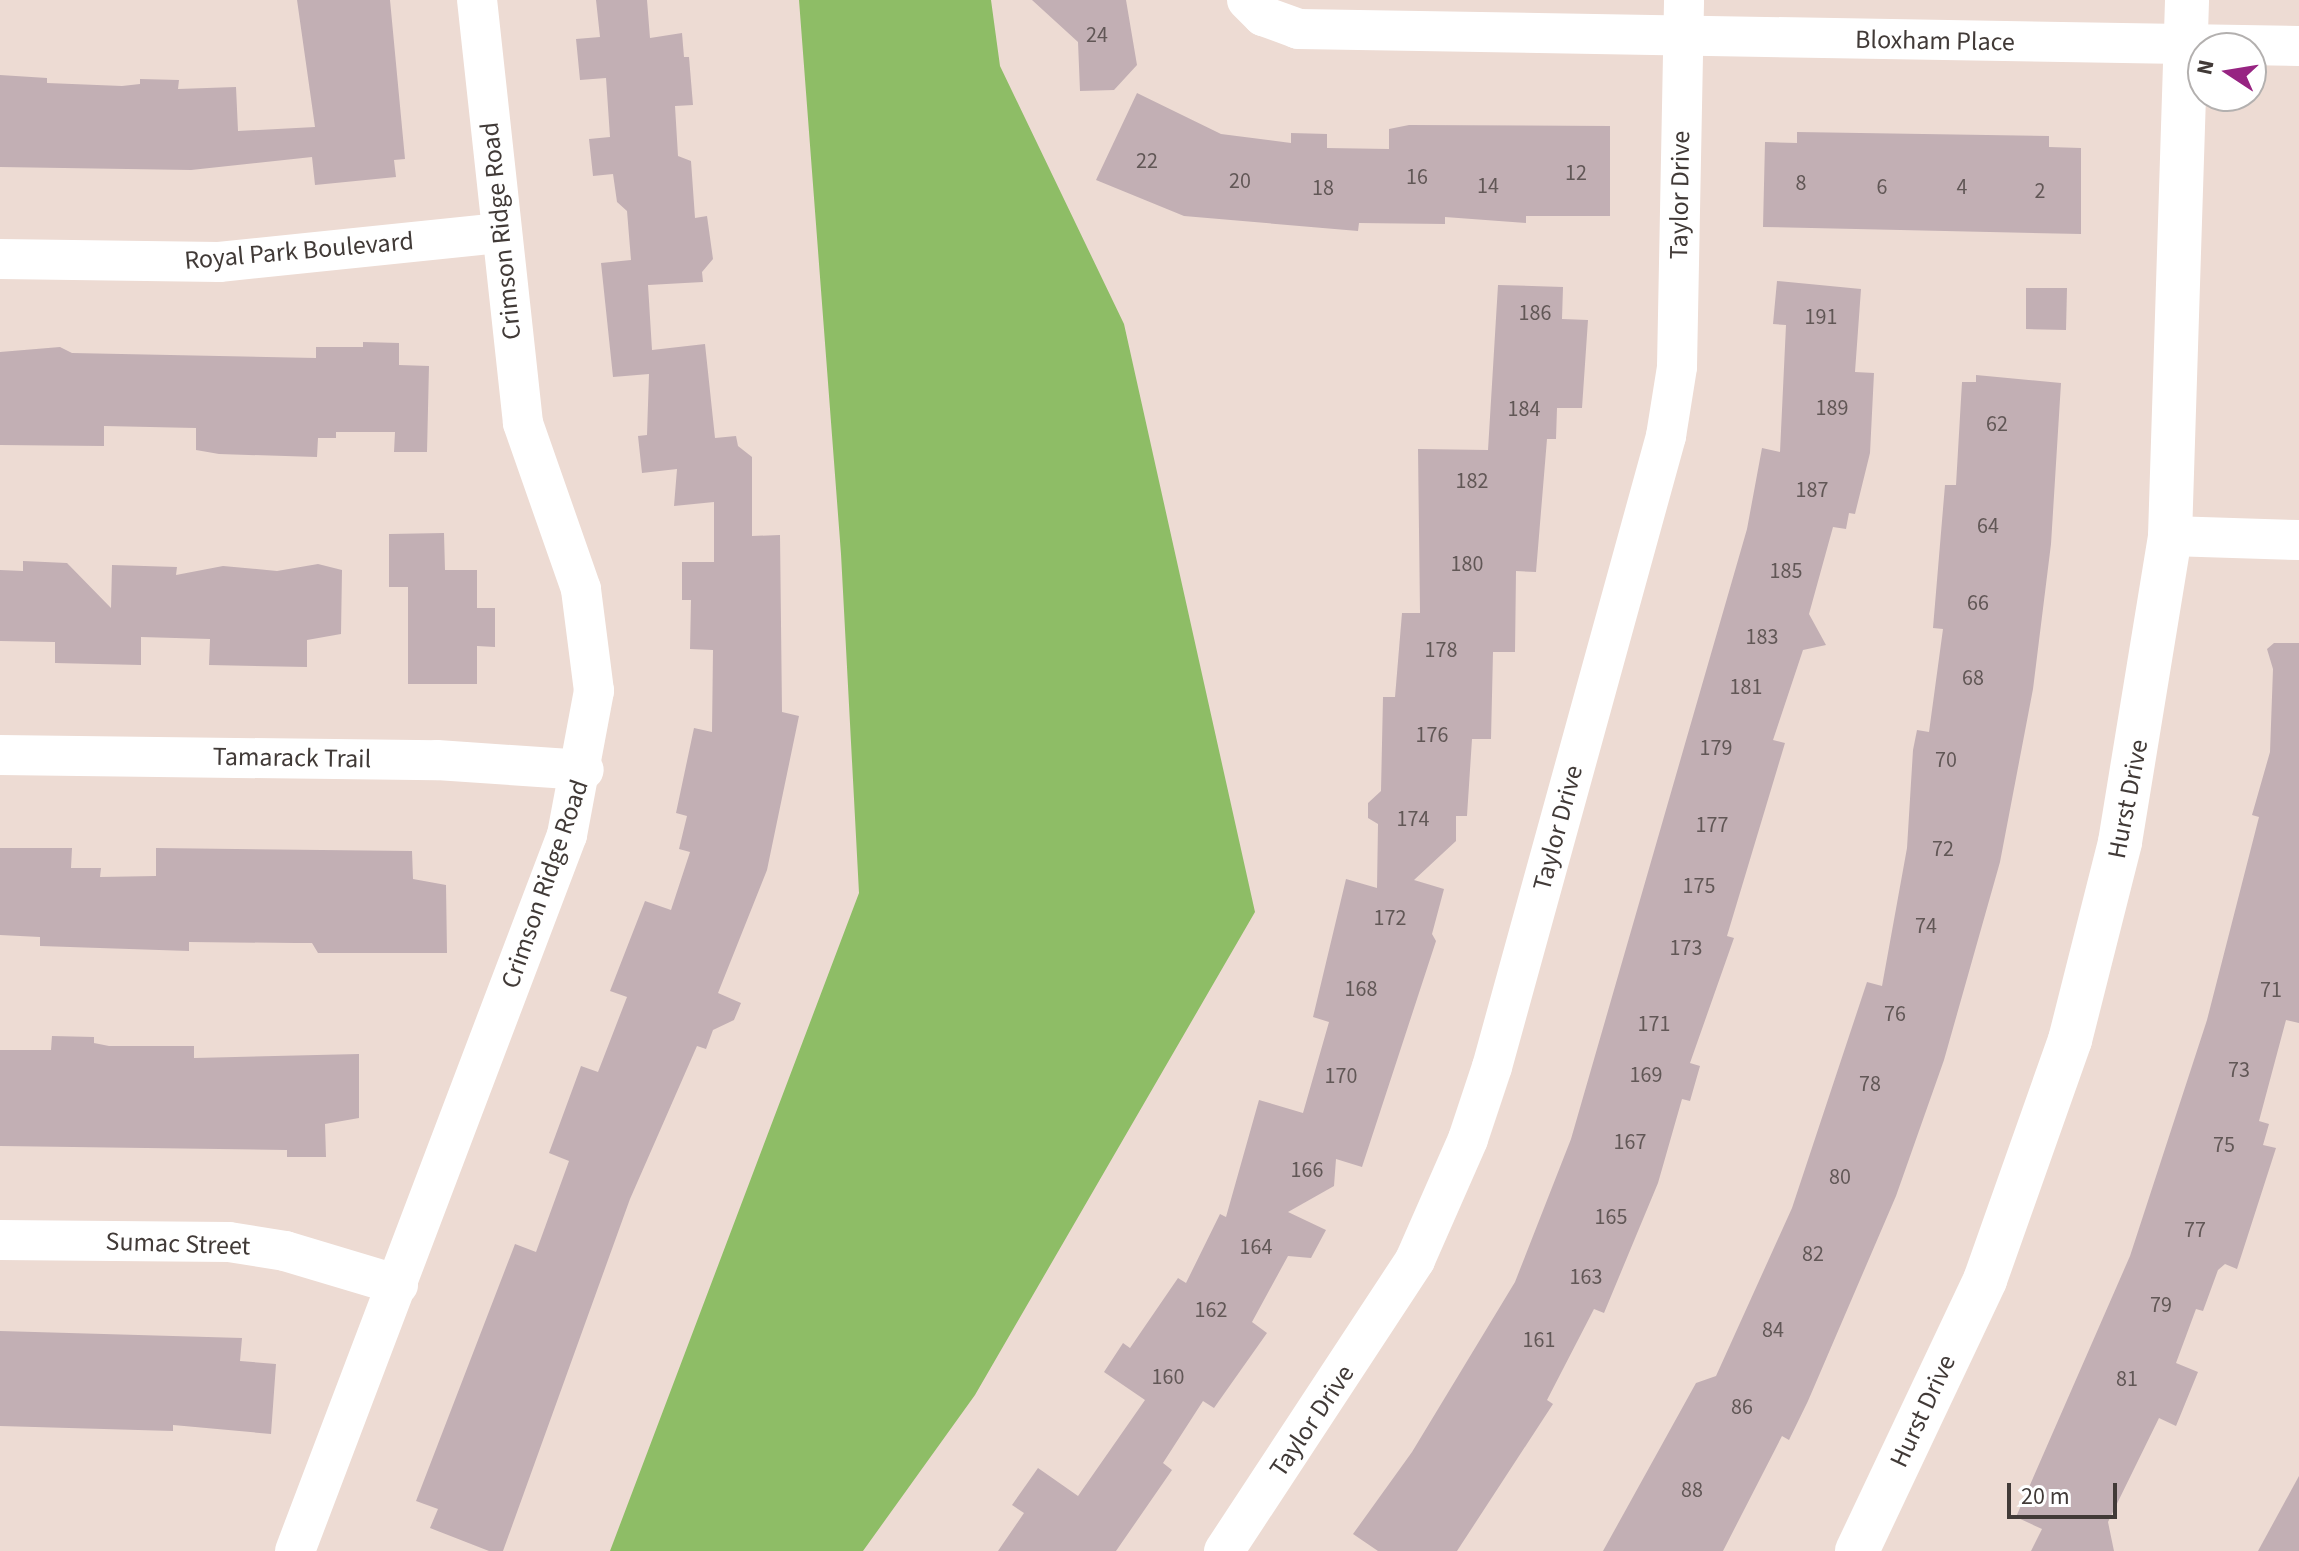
<!DOCTYPE html>
<html>
<head>
<meta charset="utf-8">
<style>
	body { margin:0 }
	#map { position:relative; width:2299px; height:1551px; overflow:hidden; background:#eddbd3; font-family:"Source Sans 3",sans-serif }
	div>[style] { position:absolute }
	[style*='--x'] { left:calc(var(--x)*1px); top:calc(var(--y)*1px); width:calc(var(--w)*1px); rotate:calc(var(--a)*1deg) }
	.forest>* { inset:0; background:#8ebd66 }
	.building>* { inset:0; background:#c2afb4 }
	.minor>* { height:40px; margin:-20px; padding:0 20px; transform-origin:20px; border-radius:20px; background:#fff }
	.tertiary>* { height:44px; margin:-22px; padding:0 22px; transform-origin:22px; border-radius:22px; background:#fff }
	span { translate:-50% -50%; white-space:nowrap; text-align:center; line-height:1.15; -webkit-text-stroke:7px #fff; paint-order:stroke }
	.number-label { font-size:22px; color:#615756 }
	.number-label span { -webkit-text-stroke-width:0 }
	.street-label { font-size:26px; color:#413a37 }
	.north { position:absolute; left:2187px; top:32px; width:80px; height:80px; box-sizing:border-box; background:#fff; border:2px solid #b3b0af; border-radius:50%; rotate:282deg; font-size:22px; font-weight:700; line-height:32px; text-align:center; color:#413a37 }
	.north::after { content:''; display:block; margin:auto; width:28px; height:36px; background:#972482; clip-path:polygon(50% 0,100% 100%,50% 72%,0 100%) }
	.scale { position:absolute; left:2007px; top:1483px; width:110px; height:36px; box-sizing:border-box; border:4px solid #413a37; border-top:0; padding-left:10px; font-size:24px; line-height:28px; white-space:nowrap; color:#413a37; -webkit-text-stroke:6px #fff; paint-order:stroke }
</style>
</head>
<body>
<div id="map">
	<div class="forest">
		<div style="clip-path:polygon(799px 0,991px 0,1000px 66px,1124px 324px,1255px 912px,975px 1395px,863px 1551px,610px 1551px,859px 893px,841px 554px)"></div>
	</div>
	<div class="building">
		<div style="clip-path:polygon(297px 0,390px 0,405px 159px,394px 160px,396px 177px,315px 185px,312px 157px,191px 170px,0 167px,0 75px,47px 78px,47px 83px,122px 86px,140px 84px,140px 79px,179px 80px,178px 89px,236px 87px,238px 131px,315px 127px)"></div>
		<div style="clip-path:polygon(596px 0,647px 0,650px 38px,682px 33px,684px 57px,689px 57px,693px 105px,675px 106px,678px 156px,691px 161px,695px 218px,707px 216px,713px 259px,702px 272px,703px 282px,648px 285px,652px 350px,705px 344px,715px 438px,736px 436px,738px 446px,752px 457px,752px 536px,780px 535px,782px 712px,799px 716px,767px 870px,718px 993px,741px 1003px,734px 1020px,713px 1030px,706px 1049px,697px 1046px,630px 1199px,503px 1551px,489px 1551px,430px 1528px,438px 1509px,416px 1501px,515px 1244px,536px 1252px,569px 1161px,549px 1153px,581px 1066px,598px 1072px,627px 997px,610px 991px,645px 901px,671px 910px,690px 852px,679px 849px,687px 816px,676px 813px,694px 728px,712px 732px,713px 650px,690px 649px,691px 600px,682px 600px,682px 562px,714px 562px,714px 502px,674px 506px,677px 469px,642px 473px,638px 436px,647px 435px,649px 374px,613px 377px,601px 263px,631px 260px,627px 211px,617px 202px,613px 174px,593px 176px,589px 139px,610px 137px,606px 78px,580px 80px,576px 39px,600px 37px)"></div>
		<div style="clip-path:polygon(1032px 0,1126px 0,1137px 65px,1114px 90px,1080px 91px,1078px 42px)"></div>
		<div style="clip-path:polygon(1137px 93px,1221px 134px,1291px 143px,1291px 133px,1327px 134px,1327px 148px,1389px 149px,1389px 129px,1409px 125px,1610px 126px,1610px 216px,1526px 216px,1526px 223px,1445px 217px,1445px 224px,1359px 223px,1358px 231px,1184px 216px,1096px 180px)"></div>
		<div style="clip-path:polygon(1797px 132px,2049px 136px,2049px 147px,2081px 148px,2081px 234px,1763px 227px,1765px 142px,1797px 143px)"></div>
		<div style="clip-path:polygon(1777px 281px,1861px 289px,1855px 372px,1874px 373px,1870px 453px,1855px 514px,1849px 513px,1846px 529px,1833px 527px,1809px 614px,1826px 645px,1803px 650px,1773px 740px,1785px 743px,1727px 936px,1734px 938px,1690px 1063px,1700px 1066px,1690px 1101px,1682px 1099px,1658px 1183px,1604px 1313px,1594px 1309px,1547px 1400px,1553px 1404px,1457px 1551px,1378px 1551px,1353px 1534px,1412px 1452px,1515px 1282px,1571px 1139px,1747px 529px,1762px 448px,1780px 452px,1786px 325px,1773px 324px)"></div>
		<div style="clip-path:polygon(1498px 285px,1563px 287px,1562px 319px,1588px 320px,1582px 408px,1557px 408px,1556px 439px,1547px 439px,1536px 572px,1516px 571px,1515px 652px,1493px 652px,1491px 739px,1472px 739px,1467px 816px,1456px 816px,1456px 841px,1414px 880px,1444px 889px,1432px 934px,1436px 941px,1362px 1167px,1336px 1159px,1334px 1186px,1288px 1212px,1326px 1230px,1311px 1258px,1288px 1256px,1252px 1322px,1267px 1333px,1214px 1408px,1203px 1401px,1163px 1463px,1172px 1470px,1116px 1551px,998px 1551px,1024px 1513px,1012px 1505px,1038px 1468px,1078px 1496px,1145px 1400px,1104px 1372px,1123px 1343px,1130px 1348px,1178px 1278px,1186px 1283px,1220px 1214px,1226px 1217px,1259px 1100px,1303px 1113px,1329px 1022px,1313px 1017px,1346px 879px,1377px 888px,1378px 824px,1368px 818px,1368px 803px,1381px 791px,1383px 697px,1395px 697px,1402px 613px,1420px 613px,1418px 449px,1488px 450px)"></div>
		<div style="clip-path:polygon(2026px 288px,2067px 288px,2066px 330px,2026px 329px)"></div>
		<div style="clip-path:polygon(363px 342px,399px 343px,399px 365px,429px 366px,427px 452px,394px 452px,395px 432px,336px 432px,336px 438px,318px 438px,317px 457px,219px 454px,196px 450px,196px 428px,104px 426px,104px 446px,0 445px,0 352px,60px 347px,72px 353px,316px 358px,316px 347px,363px 347px)"></div>
		<div style="clip-path:polygon(1976px 375px,2061px 383px,2051px 544px,2033px 689px,2000px 862px,1944px 1060px,1896px 1196px,1808px 1401px,1789px 1440px,1782px 1436px,1723px 1551px,1603px 1551px,1696px 1383px,1716px 1376px,1792px 1208px,1867px 982px,1882px 986px,1907px 848px,1913px 750px,1917px 730px,1929px 732px,1943px 629px,1933px 628px,1945px 485px,1956px 485px,1962px 382px,1976px 382px)"></div>
		<div style="clip-path:polygon(444px 533px,445px 570px,477px 570px,477px 608px,495px 608px,495px 647px,477px 646px,477px 684px,408px 684px,408px 587px,389px 587px,389px 534px)"></div>
		<div style="clip-path:polygon(23px 561px,67px 563px,111px 608px,112px 565px,177px 567px,176px 575px,223px 566px,277px 571px,318px 564px,342px 570px,341px 634px,307px 640px,307px 667px,209px 665px,210px 639px,141px 637px,141px 665px,55px 663px,55px 642px,0 641px,0 570px,23px 571px)"></div>
		<div style="clip-path:polygon(2274px 643px,2299px 643px,2299px 1023px,2286px 1020px,2259px 1121px,2269px 1124px,2263px 1145px,2276px 1148px,2237px 1269px,2225px 1264px,2218px 1270px,2203px 1311px,2196px 1309px,2176px 1363px,2198px 1372px,2176px 1426px,2159px 1418px,2108px 1522px,2114px 1551px,2031px 1551px,2042px 1529px,2016px 1517px,2130px 1256px,2207px 1020px,2259px 817px,2252px 815px,2270px 752px,2273px 669px,2267px 649px)"></div>
		<div style="clip-path:polygon(0 848px,72px 848px,71px 868px,101px 868px,100px 877px,156px 876px,156px 848px,412px 851px,413px 879px,446px 885px,447px 953px,318px 953px,312px 943px,296px 943px,189px 942px,189px 951px,40px 946px,40px 937px,0 935px)"></div>
		<div style="clip-path:polygon(52px 1036px,94px 1037px,94px 1043px,109px 1046px,194px 1046px,194px 1058px,359px 1054px,359px 1118px,325px 1124px,326px 1157px,287px 1157px,287px 1150px,0 1146px,0 1050px,51px 1050px)"></div>
		<div style="clip-path:polygon(0 1331px,242px 1338px,240px 1361px,276px 1364px,271px 1434px,173px 1425px,173px 1431px,0 1426px)"></div>
		<div style="clip-path:polygon(2299px 1476px,2299px 1551px,2258px 1551px)"></div>
	</div>
	<div class="minor">
		<div style="--x:1247;--y:0;--w:23;--a:45"></div>
		<div style="--x:1263;--y:16;--w:37;--a:20"></div>
		<div style="--x:1298;--y:29;--w:1001;--a:0.97"></div>
		<div style="--x:0;--y:259;--w:219;--a:0.8"></div>
		<div style="--x:219;--y:262;--w:283;--a:-5.9"></div>
		<div style="--x:2170;--y:536;--w:129;--a:1.8"></div>
		<div style="--x:0;--y:755;--w:437;--a:0.7"></div>
		<div style="--x:437;--y:760;--w:147;--a:3.9"></div>
		<div style="--x:0;--y:1240;--w:229;--a:0.5"></div>
		<div style="--x:229;--y:1242;--w:57;--a:9.1"></div>
		<div style="--x:285;--y:1251;--w:118;--a:16.7"></div>
		<div style="--x:295;--y:1551;--w:766;--a:-69.2"></div>
		<div style="--x:567;--y:835;--w:147;--a:-79.4"></div>
		<div style="--x:594;--y:691;--w:103;--a:-97.3"></div>
		<div style="--x:581;--y:589;--w:176;--a:-109.3"></div>
		<div style="--x:523;--y:423;--w:425;--a:-96.2"></div>
		<div style="--x:1224;--y:1551;--w:348;--a:-56.7"></div>
		<div style="--x:1415;--y:1260;--w:132;--a:-66.3"></div>
		<div style="--x:1468;--y:1139;--w:76;--a:-71.6"></div>
		<div style="--x:1492;--y:1067;--w:655;--a:-74.58"></div>
		<div style="--x:1666;--y:436;--w:70;--a:-80.9"></div>
		<div style="--x:1677;--y:367;--w:367;--a:-88.9"></div>
	</div>
	<div class="tertiary">
		<div style="--x:1857;--y:1551;--w:300;--a:-64.7"></div>
		<div style="--x:1985;--y:1280;--w:255;--a:-70.5"></div>
		<div style="--x:2070;--y:1040;--w:204;--a:-75.8"></div>
		<div style="--x:2120;--y:842;--w:310;--a:-80.7"></div>
		<div style="--x:2170;--y:536;--w:536;--a:-88.18"></div>
	</div>
	<div class="number-label">
		<span style="left:1097px;top:36px">24</span>
		<span style="left:1147px;top:162px">22</span>
		<span style="left:1576px;top:174px">12</span>
		<span style="left:1417px;top:178px">16</span>
		<span style="left:1240px;top:182px">20</span>
		<span style="left:1801px;top:184px">8</span>
		<span style="left:1488px;top:187px">14</span>
		<span style="left:1882px;top:188px">6</span>
		<span style="left:1962px;top:188px">4</span>
		<span style="left:1323px;top:189px">18</span>
		<span style="left:2040px;top:192px">2</span>
		<span style="left:1535px;top:314px">186</span>
		<span style="left:1821px;top:318px">191</span>
		<span style="left:1832px;top:409px">189</span>
		<span style="left:1524px;top:410px">184</span>
		<span style="left:1997px;top:425px">62</span>
		<span style="left:1472px;top:482px">182</span>
		<span style="left:1812px;top:491px">187</span>
		<span style="left:1988px;top:527px">64</span>
		<span style="left:1467px;top:565px">180</span>
		<span style="left:1786px;top:572px">185</span>
		<span style="left:1978px;top:604px">66</span>
		<span style="left:1762px;top:638px">183</span>
		<span style="left:1441px;top:651px">178</span>
		<span style="left:1973px;top:679px">68</span>
		<span style="left:1746px;top:688px">181</span>
		<span style="left:1432px;top:736px">176</span>
		<span style="left:1716px;top:749px">179</span>
		<span style="left:1946px;top:761px">70</span>
		<span style="left:1413px;top:820px">174</span>
		<span style="left:1712px;top:826px">177</span>
		<span style="left:1943px;top:850px">72</span>
		<span style="left:1699px;top:887px">175</span>
		<span style="left:1390px;top:919px">172</span>
		<span style="left:1926px;top:927px">74</span>
		<span style="left:1686px;top:949px">173</span>
		<span style="left:1361px;top:990px">168</span>
		<span style="left:2271px;top:991px">71</span>
		<span style="left:1895px;top:1015px">76</span>
		<span style="left:1654px;top:1025px">171</span>
		<span style="left:2239px;top:1071px">73</span>
		<span style="left:1646px;top:1076px">169</span>
		<span style="left:1341px;top:1077px">170</span>
		<span style="left:1870px;top:1085px">78</span>
		<span style="left:1630px;top:1143px">167</span>
		<span style="left:2224px;top:1146px">75</span>
		<span style="left:1307px;top:1171px">166</span>
		<span style="left:1840px;top:1178px">80</span>
		<span style="left:1611px;top:1218px">165</span>
		<span style="left:2195px;top:1231px">77</span>
		<span style="left:1256px;top:1248px">164</span>
		<span style="left:1813px;top:1255px">82</span>
		<span style="left:1586px;top:1278px">163</span>
		<span style="left:2161px;top:1306px">79</span>
		<span style="left:1211px;top:1311px">162</span>
		<span style="left:1773px;top:1331px">84</span>
		<span style="left:1539px;top:1341px">161</span>
		<span style="left:1168px;top:1378px">160</span>
		<span style="left:2127px;top:1380px">81</span>
		<span style="left:1742px;top:1408px">86</span>
		<span style="left:1692px;top:1491px">88</span>
	</div>
	<div class="street-label">
		<span style="left:1935px;top:41px;rotate:1deg">Bloxham Place</span>
		<span style="left:1680px;top:195px;rotate:-89deg">Taylor Drive</span>
		<span style="left:501px;top:231px;rotate:-96deg">Crimson Ridge Road</span>
		<span style="left:299px;top:251px;rotate:-5deg">Royal Park Boulevard</span>
		<span style="left:292px;top:758px;rotate:1deg">Tamarack Trail</span>
		<span style="left:2128px;top:799px;rotate:-79deg">Hurst Drive</span>
		<span style="left:1558px;top:828px;rotate:-75deg">Taylor Drive</span>
		<span style="left:545px;top:884px;rotate:-71deg">Crimson Ridge Road</span>
		<span style="left:178px;top:1244px;rotate:2deg">Sumac Street</span>
		<span style="left:1923px;top:1411px;rotate:-65deg">Hurst Drive</span>
		<span style="left:1312px;top:1421px;rotate:-56deg">Taylor Drive</span>
	</div>
	<div class="north">N</div>
	<div class="scale">20 m</div>
</div>
</body>
</html>
